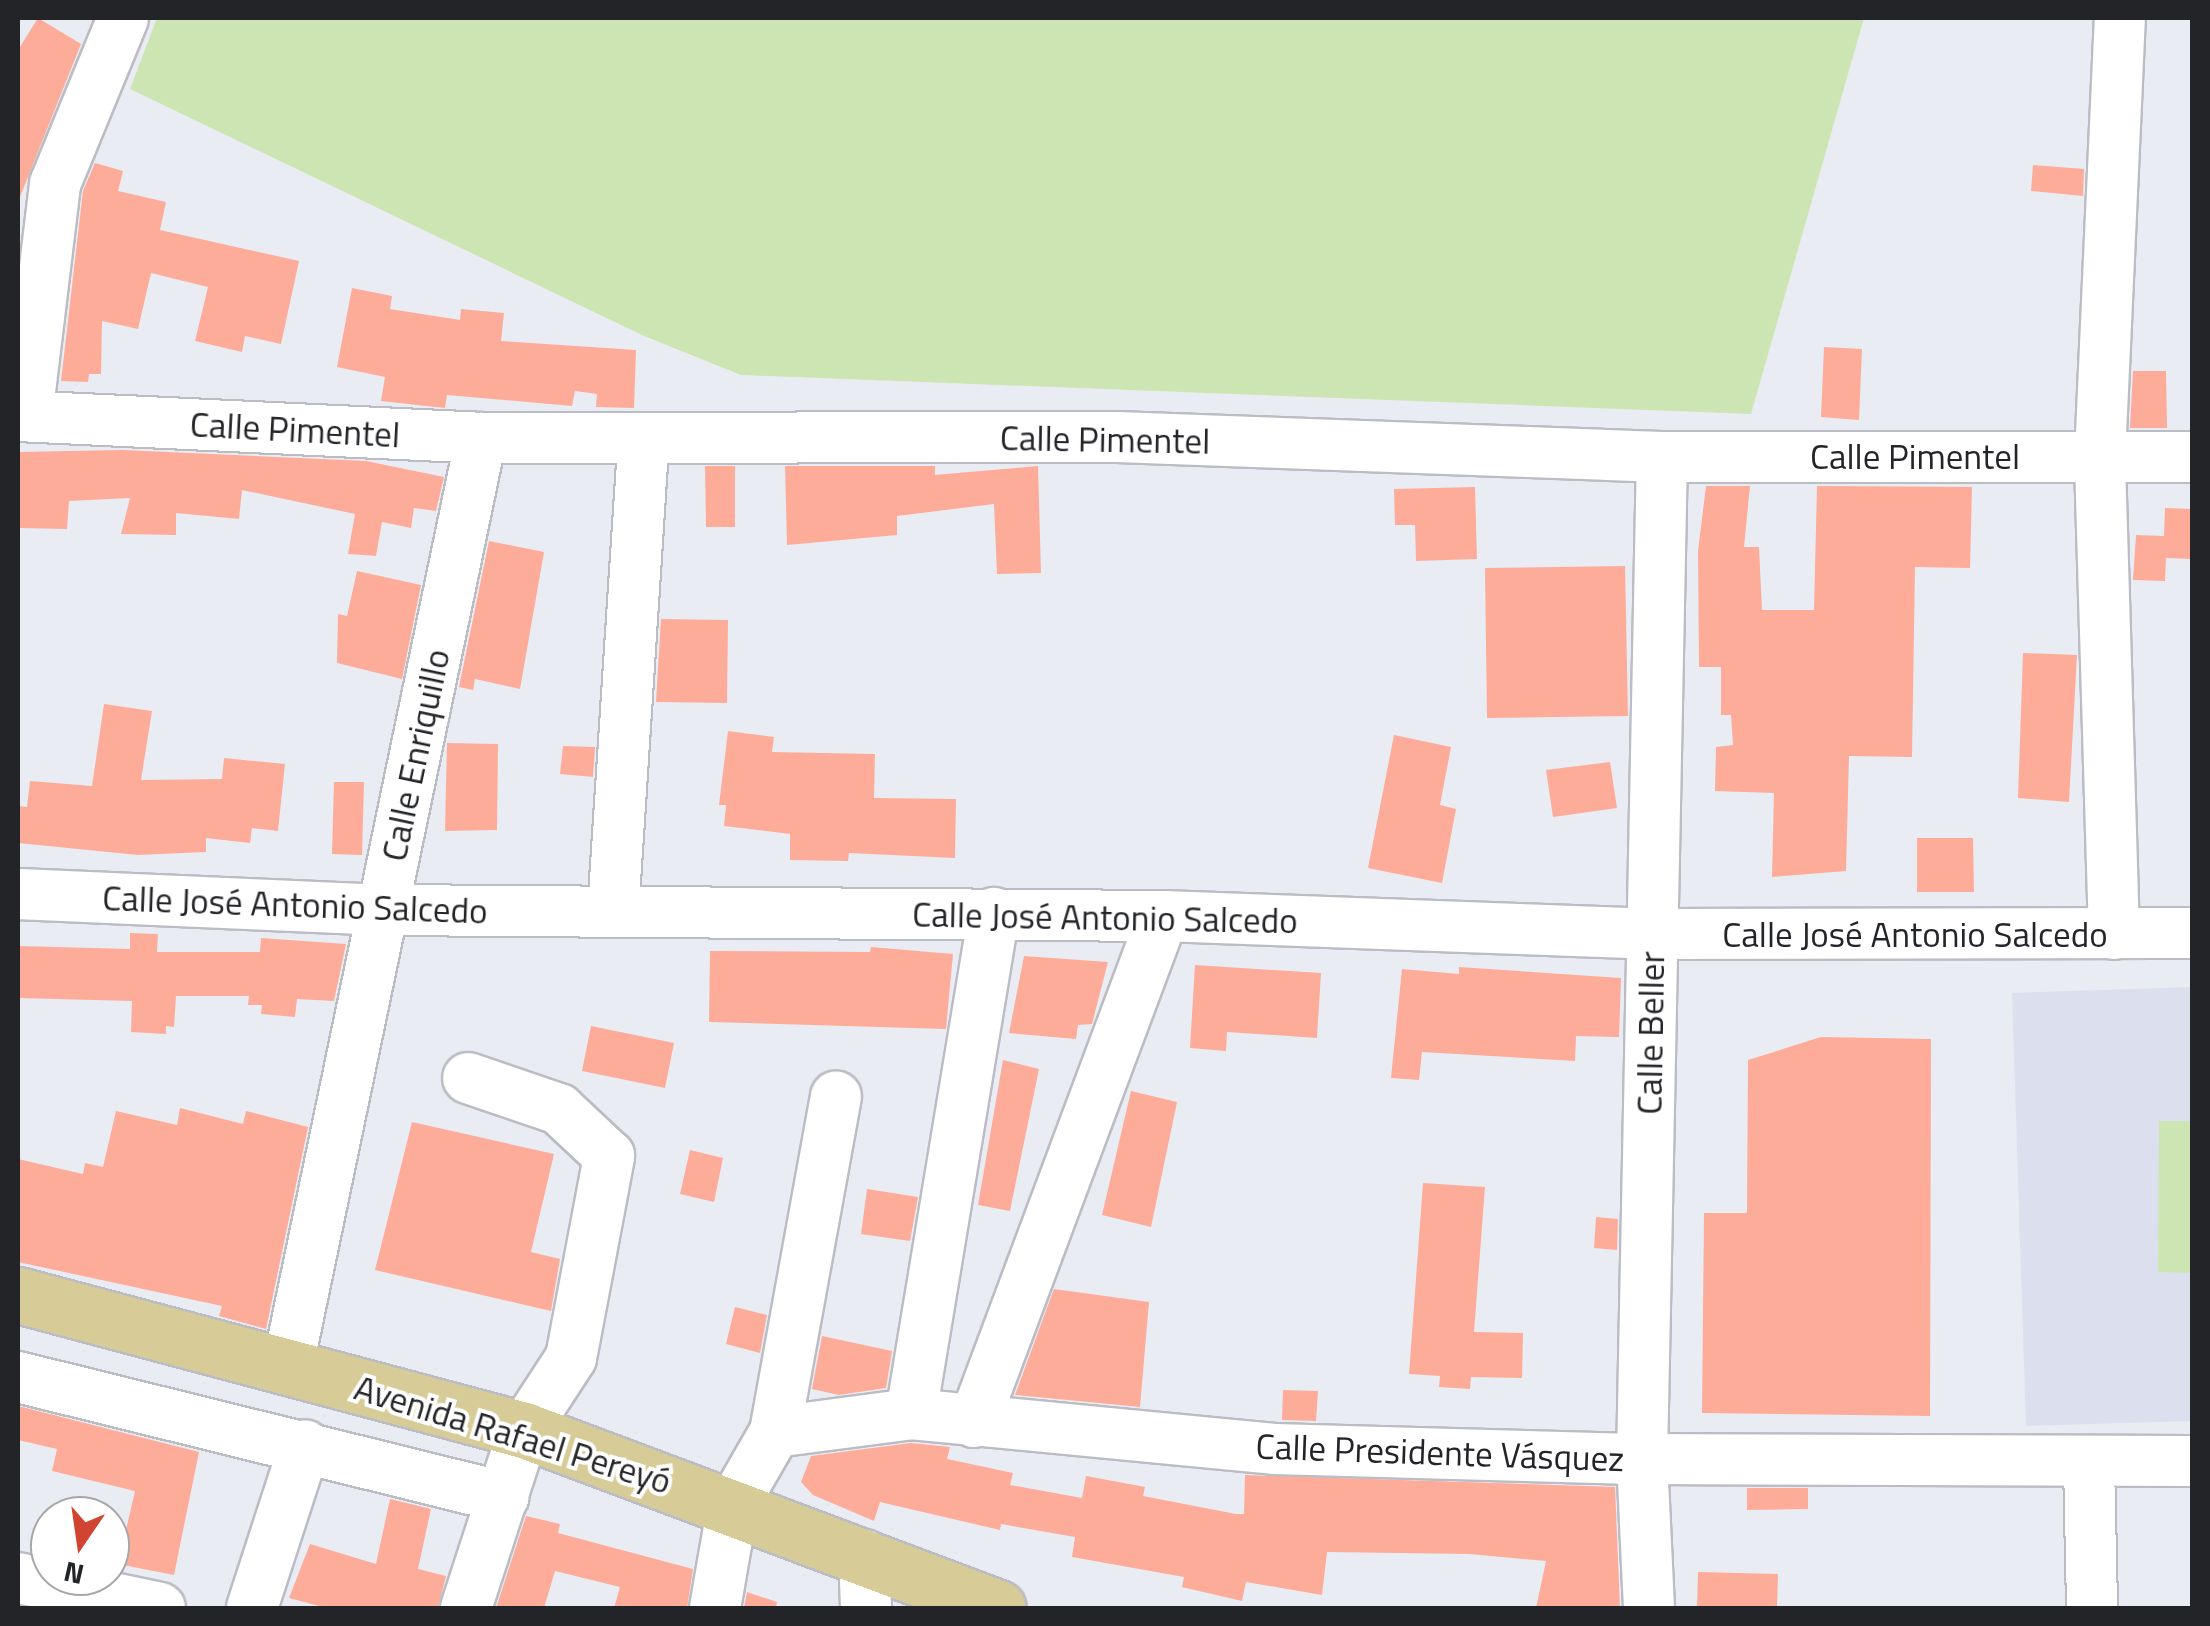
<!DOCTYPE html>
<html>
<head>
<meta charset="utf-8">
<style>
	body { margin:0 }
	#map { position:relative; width:2210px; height:1626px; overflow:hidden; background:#eaecf4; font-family:"Titillium Web",sans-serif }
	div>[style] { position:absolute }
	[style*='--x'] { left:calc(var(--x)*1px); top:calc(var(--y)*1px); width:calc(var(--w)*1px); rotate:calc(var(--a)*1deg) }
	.built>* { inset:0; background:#dcdfee }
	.green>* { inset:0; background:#cde5b2 }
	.building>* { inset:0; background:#fdac99 }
	.roads { filter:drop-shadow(2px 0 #bbbcc4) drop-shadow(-2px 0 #bbbcc4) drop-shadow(0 2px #bbbcc4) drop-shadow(0 -2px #bbbcc4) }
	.minor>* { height:50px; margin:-25px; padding:0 25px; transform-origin:25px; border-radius:25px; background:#fff }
	.major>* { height:55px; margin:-27.5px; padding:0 27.5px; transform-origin:27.5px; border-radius:27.5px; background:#d7cb98 }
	span { translate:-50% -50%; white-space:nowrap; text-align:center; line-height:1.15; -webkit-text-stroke:8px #fff; paint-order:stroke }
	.street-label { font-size:35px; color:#232427 }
	.frame { position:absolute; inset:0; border:20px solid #232427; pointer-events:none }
	.north { position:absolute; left:30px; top:1496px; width:100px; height:100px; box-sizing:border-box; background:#fff; border:2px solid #a7a7a9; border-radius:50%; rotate:193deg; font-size:28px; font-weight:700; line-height:40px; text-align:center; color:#232427 }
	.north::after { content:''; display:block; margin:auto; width:35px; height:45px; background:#d04431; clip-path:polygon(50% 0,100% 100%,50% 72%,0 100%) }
</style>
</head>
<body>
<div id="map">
	<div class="built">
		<div style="clip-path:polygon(2192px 987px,2192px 1421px,2026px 1426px,2012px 993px)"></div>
	</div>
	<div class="green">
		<div style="clip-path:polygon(157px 18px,1864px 18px,1751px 414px,741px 375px,644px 336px,130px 89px)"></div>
		<div style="clip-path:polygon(2159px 1121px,2192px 1121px,2192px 1273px,2158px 1272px)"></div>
	</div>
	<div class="building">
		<div style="clip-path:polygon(38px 18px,81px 44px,18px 202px,18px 50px)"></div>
		<div style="clip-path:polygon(95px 163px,123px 171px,118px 191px,166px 202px,160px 230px,299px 261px,281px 344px,245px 336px,242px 352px,195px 341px,208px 287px,151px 273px,138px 329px,102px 321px,101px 374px,89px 374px,88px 382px,61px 381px,83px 191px)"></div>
		<div style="clip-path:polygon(2033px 165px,2084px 169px,2083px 196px,2031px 191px)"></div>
		<div style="clip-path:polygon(352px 288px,392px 296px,390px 309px,460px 320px,461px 309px,504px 313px,501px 341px,636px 350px,634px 408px,596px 407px,597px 394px,575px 391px,572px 406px,447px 395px,445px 408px,381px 401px,385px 377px,337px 367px)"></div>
		<div style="clip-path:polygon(1824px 347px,1862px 349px,1859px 420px,1821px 417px)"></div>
		<div style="clip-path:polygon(2133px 371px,2166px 371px,2167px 428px,2130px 428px)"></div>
		<div style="clip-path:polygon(123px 450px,366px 461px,444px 477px,436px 511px,414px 508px,411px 528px,382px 522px,376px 556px,348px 554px,355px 514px,242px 490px,239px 519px,176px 513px,176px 535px,121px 534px,130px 498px,69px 501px,67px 529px,18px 528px,18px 452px)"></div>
		<div style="clip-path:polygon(705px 466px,735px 466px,735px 527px,706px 527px)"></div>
		<div style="clip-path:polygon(785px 466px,935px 466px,935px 475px,1038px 466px,1041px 573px,997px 574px,994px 504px,897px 516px,897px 535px,787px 545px)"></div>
		<div style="clip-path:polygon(1706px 486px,1750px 486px,1744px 547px,1759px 547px,1762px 610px,1814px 610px,1817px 486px,1972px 487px,1970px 568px,1915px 567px,1912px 757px,1849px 756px,1846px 871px,1772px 877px,1774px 793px,1715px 791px,1716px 747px,1733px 745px,1731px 715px,1721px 715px,1721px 667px,1699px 667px,1698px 551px)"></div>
		<div style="clip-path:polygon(1475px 487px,1477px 559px,1416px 561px,1415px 525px,1395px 525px,1394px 489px)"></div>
		<div style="clip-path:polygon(2165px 508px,2192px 509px,2191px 559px,2166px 558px,2165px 581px,2133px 580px,2136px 535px,2164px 536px)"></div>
		<div style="clip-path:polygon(489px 541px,544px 552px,520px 689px,475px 679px,473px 690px,459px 687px)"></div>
		<div style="clip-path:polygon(1625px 566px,1628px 716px,1487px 718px,1485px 568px)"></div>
		<div style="clip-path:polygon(357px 571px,421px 585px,402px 679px,337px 663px,338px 614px,347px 616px)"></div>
		<div style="clip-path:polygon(661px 619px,728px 620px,727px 703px,656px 702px)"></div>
		<div style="clip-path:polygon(2023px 653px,2077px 655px,2069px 802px,2018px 798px)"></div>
		<div style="clip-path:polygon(104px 704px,152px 711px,141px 780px,222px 779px,224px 758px,285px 764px,278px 831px,252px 828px,250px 843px,206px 838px,206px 852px,138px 855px,18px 843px,18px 806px,27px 807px,30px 781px,92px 786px)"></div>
		<div style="clip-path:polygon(728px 731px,774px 737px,772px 752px,875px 754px,874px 798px,956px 799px,955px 858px,849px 853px,848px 861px,790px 860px,790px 834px,724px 826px,726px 805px,719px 805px)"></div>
		<div style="clip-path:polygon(1394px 735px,1451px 747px,1440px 805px,1456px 809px,1442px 883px,1368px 868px)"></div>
		<div style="clip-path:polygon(447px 743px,498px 744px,497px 830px,445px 831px)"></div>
		<div style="clip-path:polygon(563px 746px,595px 747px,593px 777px,560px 774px)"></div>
		<div style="clip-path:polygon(1610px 762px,1617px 808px,1553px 817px,1546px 770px)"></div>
		<div style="clip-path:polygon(334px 782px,364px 782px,362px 855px,332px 854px)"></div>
		<div style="clip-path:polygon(1917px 838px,1973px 838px,1974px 892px,1917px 892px)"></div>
		<div style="clip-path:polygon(130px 933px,158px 934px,157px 952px,260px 952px,261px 938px,346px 944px,334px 1001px,297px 999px,295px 1017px,261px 1014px,262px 1005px,248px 1005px,249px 996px,176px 996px,174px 1027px,166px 1026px,166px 1034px,131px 1032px,132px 1001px,18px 998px,18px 946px,130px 949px)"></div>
		<div style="clip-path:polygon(871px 947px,953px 954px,946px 1029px,709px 1022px,710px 951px,870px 952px)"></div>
		<div style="clip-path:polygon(1024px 956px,1108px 962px,1092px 1024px,1078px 1025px,1076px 1039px,1009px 1033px)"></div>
		<div style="clip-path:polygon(1195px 965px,1321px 973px,1317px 1038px,1227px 1032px,1226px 1051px,1190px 1048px)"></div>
		<div style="clip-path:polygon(1459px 967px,1621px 978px,1619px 1037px,1576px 1036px,1575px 1061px,1422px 1052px,1419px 1080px,1391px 1078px,1402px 969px,1459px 974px)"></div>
		<div style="clip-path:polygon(591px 1026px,674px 1043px,665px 1088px,582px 1071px)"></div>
		<div style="clip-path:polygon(1821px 1037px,1931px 1039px,1930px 1416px,1702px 1413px,1704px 1213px,1747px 1213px,1748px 1060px)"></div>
		<div style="clip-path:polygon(1003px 1060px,1039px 1069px,1010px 1211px,978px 1205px)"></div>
		<div style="clip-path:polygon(1131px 1091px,1177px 1102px,1151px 1227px,1102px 1215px)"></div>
		<div style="clip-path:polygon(180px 1108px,243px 1124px,246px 1111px,308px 1127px,266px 1329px,219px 1316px,222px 1306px,18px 1262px,18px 1159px,83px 1174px,85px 1163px,103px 1167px,116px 1111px,177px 1125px)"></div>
		<div style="clip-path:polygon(412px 1122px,554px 1154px,531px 1252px,560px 1259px,551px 1311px,375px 1270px)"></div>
		<div style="clip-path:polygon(690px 1150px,723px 1158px,714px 1202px,680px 1194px)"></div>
		<div style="clip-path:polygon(1423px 1183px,1485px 1187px,1474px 1332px,1523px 1333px,1522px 1378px,1471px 1377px,1470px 1389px,1439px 1387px,1440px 1376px,1409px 1374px)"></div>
		<div style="clip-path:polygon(867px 1189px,918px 1197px,910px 1241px,861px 1234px)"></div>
		<div style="clip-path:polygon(1596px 1217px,1618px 1219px,1617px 1250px,1594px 1248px)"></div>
		<div style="clip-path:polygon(1054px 1289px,1149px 1302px,1140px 1407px,1015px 1395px)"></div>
		<div style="clip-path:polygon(735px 1307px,767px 1315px,760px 1353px,726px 1344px)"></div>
		<div style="clip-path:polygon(822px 1336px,892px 1351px,886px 1388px,839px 1395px,812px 1389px)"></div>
		<div style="clip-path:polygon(1283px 1390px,1318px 1391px,1316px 1421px,1282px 1420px)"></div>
		<div style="clip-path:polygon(18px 1406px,199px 1452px,174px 1575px,118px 1564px,135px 1491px,52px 1471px,57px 1449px,18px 1440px)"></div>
		<div style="clip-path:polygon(911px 1443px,950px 1447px,947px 1459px,1013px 1473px,1010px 1485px,1082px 1498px,1086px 1476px,1145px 1487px,1143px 1496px,1236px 1514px,1244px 1514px,1245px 1475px,1615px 1487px,1620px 1608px,1536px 1608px,1546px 1561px,1469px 1554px,1327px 1552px,1322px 1595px,1246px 1582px,1242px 1601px,1182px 1587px,1184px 1577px,1072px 1557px,1075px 1537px,1001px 1524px,1000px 1530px,880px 1502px,874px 1521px,813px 1495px,801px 1482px,811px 1456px)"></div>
		<div style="clip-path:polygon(1747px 1488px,1808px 1488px,1808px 1509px,1747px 1510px)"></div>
		<div style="clip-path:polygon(390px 1499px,431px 1509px,418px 1569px,446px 1576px,438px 1608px,327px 1608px,289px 1598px,310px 1544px,376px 1564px)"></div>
		<div style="clip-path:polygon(526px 1516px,560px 1524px,558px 1533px,693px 1569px,687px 1608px,614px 1608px,620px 1587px,555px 1571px,544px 1608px,496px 1608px)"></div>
		<div style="clip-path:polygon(1698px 1572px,1778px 1574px,1777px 1608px,1697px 1608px)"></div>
		<div style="clip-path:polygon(747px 1592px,777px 1602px,776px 1608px,744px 1608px)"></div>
	</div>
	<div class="roads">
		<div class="minor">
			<div style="--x:18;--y:416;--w:464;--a:2.7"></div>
			<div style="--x:481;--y:438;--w:636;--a:-0.09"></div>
			<div style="--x:1117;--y:437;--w:545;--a:2.1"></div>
			<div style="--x:1662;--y:457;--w:530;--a:0"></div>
			<div style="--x:27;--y:416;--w:234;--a:-83.1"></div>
			<div style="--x:55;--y:184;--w:179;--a:-67.7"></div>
			<div style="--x:18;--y:894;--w:365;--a:2.5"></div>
			<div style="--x:383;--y:910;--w:780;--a:0.44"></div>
			<div style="--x:1163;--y:916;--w:489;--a:2.1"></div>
			<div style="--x:1652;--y:934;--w:540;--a:-0.11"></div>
			<div style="--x:613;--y:912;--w:474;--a:-86.3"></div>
			<div style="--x:2114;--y:934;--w:478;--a:-91.7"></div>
			<div style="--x:2100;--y:456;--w:438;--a:-87.4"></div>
			<div style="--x:288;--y:1365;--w:947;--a:-78.24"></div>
			<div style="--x:18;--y:1377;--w:500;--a:13.9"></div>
			<div style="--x:911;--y:1414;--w:508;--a:-80.59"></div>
			<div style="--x:974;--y:1422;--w:540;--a:-69.52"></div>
			<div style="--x:775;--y:1432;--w:341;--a:-79.7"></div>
			<div style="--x:2089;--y:1463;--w:145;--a:88.8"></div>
			<div style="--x:864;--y:1555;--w:53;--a:87.8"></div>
			<div style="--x:18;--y:1578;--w:145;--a:11.9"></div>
			<div style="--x:252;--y:1608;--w:171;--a:-72"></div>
			<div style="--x:466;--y:1608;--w:187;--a:-72"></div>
			<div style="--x:524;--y:1430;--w:86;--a:-56.9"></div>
			<div style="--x:571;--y:1358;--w:206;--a:-79.3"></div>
			<div style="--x:609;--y:1156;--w:69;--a:-136.8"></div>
			<div style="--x:559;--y:1109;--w:96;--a:-161.2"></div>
			<div style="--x:715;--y:1608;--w:105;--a:-80.1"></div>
			<div style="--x:733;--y:1505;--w:84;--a:-60.1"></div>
			<div style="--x:775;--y:1432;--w:137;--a:-7.5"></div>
			<div style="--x:911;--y:1414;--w:365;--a:5.5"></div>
			<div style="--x:1274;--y:1449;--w:368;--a:1.6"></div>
			<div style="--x:1642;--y:1459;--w:550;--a:0.21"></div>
			<div style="--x:1649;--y:1608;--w:149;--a:-92.7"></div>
			<div style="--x:1642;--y:1459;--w:1002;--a:-88.86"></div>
		</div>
		<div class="major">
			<div style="--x:18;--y:1295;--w:524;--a:14.94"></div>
			<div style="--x:524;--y:1430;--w:506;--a:20.58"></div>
		</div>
	</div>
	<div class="street-label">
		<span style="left:295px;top:429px;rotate:3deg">Calle Pimentel</span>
		<span style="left:1105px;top:439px;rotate:1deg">Calle Pimentel</span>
		<span style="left:1915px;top:456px">Calle Pimentel</span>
		<span style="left:415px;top:755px;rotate:-78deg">Calle Enriquillo</span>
		<span style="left:295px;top:904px;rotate:2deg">Calle José Antonio Salcedo</span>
		<span style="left:1105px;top:917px;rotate:1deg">Calle José Antonio Salcedo</span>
		<span style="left:1915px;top:934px">Calle José Antonio Salcedo</span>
		<span style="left:1650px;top:1033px;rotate:-89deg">Calle Beller</span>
		<span style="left:513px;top:1434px;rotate:17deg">Avenida Rafael Pereyó</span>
		<span style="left:1440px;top:1452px;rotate:2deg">Calle Presidente Vásquez</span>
	</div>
	<div class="frame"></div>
	<div class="north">N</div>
</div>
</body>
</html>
